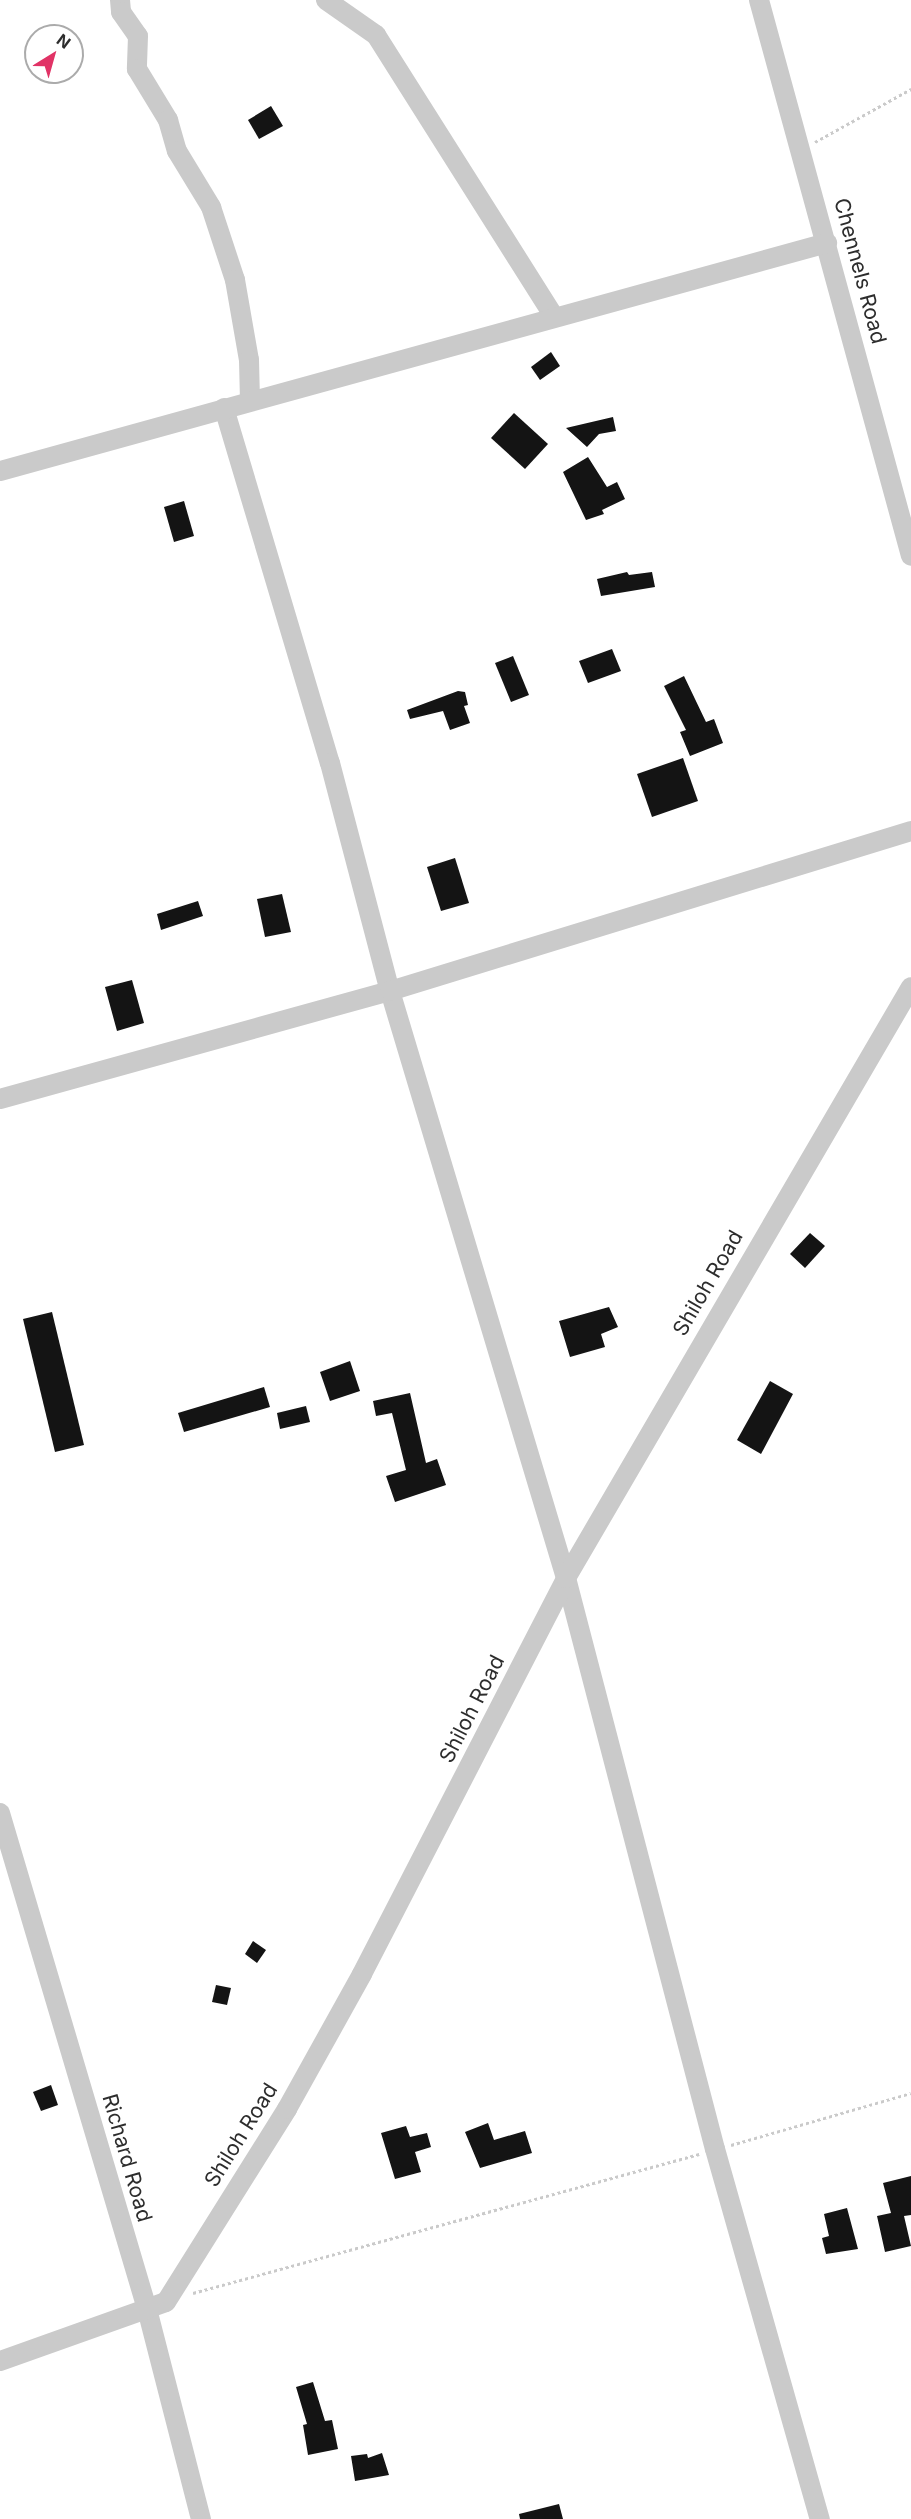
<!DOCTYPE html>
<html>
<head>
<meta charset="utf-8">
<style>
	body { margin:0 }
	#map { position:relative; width:911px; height:2519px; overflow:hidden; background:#fff; font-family:Inter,sans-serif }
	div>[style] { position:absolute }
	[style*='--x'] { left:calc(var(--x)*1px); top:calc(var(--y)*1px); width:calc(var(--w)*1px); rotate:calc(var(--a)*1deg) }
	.building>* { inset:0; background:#141414 }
	.path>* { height:3px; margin-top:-1.5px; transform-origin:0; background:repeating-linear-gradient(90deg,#cacaca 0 3px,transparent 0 6px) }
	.street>* { height:20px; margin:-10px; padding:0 10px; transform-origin:10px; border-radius:10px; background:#cacaca }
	span { translate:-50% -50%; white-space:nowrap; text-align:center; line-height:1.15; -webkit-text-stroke:6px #fff; paint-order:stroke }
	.street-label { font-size:21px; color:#2d2d2d }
	.north { position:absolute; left:24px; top:24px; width:60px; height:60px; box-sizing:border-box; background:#fff; border:2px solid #ababab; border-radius:50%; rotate:37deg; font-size:16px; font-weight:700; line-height:24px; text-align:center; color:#2d2d2d }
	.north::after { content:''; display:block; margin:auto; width:21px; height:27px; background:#e13366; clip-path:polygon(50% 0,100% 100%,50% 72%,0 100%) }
</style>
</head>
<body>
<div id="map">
	<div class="building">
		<div style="clip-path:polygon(271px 106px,283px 126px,259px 139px,248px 120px)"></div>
		<div style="clip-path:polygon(551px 352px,560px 366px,540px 380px,531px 367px)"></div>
		<div style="clip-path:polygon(514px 413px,548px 444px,525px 469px,491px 438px)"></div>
		<div style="clip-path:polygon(613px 417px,616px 431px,599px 434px,587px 447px,566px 428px)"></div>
		<div style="clip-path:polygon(588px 457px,607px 487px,617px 482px,625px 499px,602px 510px,604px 514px,586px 520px,563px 472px)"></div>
		<div style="clip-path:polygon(184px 501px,194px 536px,174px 542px,164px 507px)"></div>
		<div style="clip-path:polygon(627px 572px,629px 575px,652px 572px,655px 587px,601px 596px,597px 579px)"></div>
		<div style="clip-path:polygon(612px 649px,621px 671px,588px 683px,579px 661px)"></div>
		<div style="clip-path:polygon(513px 656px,529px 695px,511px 702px,495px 663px)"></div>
		<div style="clip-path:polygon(684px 676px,706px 722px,714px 719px,723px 743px,690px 756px,680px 732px,686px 730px,664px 686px)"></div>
		<div style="clip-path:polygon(458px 691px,465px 692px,468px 705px,464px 706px,470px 723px,450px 730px,443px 711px,410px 719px,407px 710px)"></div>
		<div style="clip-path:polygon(683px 758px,698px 801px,652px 817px,637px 774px)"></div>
		<div style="clip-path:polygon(455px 858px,469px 903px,441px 911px,427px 867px)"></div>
		<div style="clip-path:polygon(282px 894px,291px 932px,265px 937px,257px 899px)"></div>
		<div style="clip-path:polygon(198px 901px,203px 916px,161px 930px,157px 914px)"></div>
		<div style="clip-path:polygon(132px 980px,144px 1023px,117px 1031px,105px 987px)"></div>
		<div style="clip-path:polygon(810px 1233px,825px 1246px,805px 1268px,790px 1254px)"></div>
		<div style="clip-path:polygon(609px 1307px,618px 1327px,601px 1334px,605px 1347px,570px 1357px,559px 1321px)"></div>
		<div style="clip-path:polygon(52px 1312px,84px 1445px,55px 1452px,23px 1319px)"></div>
		<div style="clip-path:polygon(350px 1361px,360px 1391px,330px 1401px,320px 1372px)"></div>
		<div style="clip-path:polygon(770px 1381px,793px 1394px,761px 1454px,737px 1440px)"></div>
		<div style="clip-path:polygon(264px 1387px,270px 1407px,184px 1432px,178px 1413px)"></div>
		<div style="clip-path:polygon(410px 1393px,426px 1463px,437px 1459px,446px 1485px,395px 1502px,386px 1476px,406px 1470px,392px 1413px,376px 1416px,373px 1401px)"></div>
		<div style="clip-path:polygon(306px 1406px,310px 1422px,280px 1429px,277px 1413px)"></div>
		<div style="clip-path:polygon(253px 1941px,266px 1950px,257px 1963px,245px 1954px)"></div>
		<div style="clip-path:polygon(216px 1985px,231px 1988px,227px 2005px,212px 2002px)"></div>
		<div style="clip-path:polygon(51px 2085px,58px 2105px,41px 2111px,33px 2092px)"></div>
		<div style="clip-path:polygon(488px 2123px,494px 2140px,525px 2131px,532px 2153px,480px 2168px,465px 2132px)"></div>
		<div style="clip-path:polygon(406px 2126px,410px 2137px,427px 2133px,431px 2147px,415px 2152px,421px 2172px,395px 2179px,381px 2133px)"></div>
		<div style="clip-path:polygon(911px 2176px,911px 2215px,904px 2216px,911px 2246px,885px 2252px,877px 2216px,891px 2213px,883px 2183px)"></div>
		<div style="clip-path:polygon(847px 2208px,858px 2249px,826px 2254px,822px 2238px,829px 2236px,824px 2214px)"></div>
		<div style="clip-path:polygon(313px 2382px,325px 2421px,332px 2420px,338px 2449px,308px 2455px,303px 2425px,307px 2424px,296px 2387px)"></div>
		<div style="clip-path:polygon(382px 2453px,389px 2475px,355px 2481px,351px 2456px,367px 2454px,368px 2458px)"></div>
		<div style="clip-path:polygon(559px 2504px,563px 2519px,520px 2519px,519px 2514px)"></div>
	</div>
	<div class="path">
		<div style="--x:815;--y:142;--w:110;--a:-28.9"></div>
		<div style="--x:731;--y:2145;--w:187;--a:-16.1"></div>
		<div style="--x:193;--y:2293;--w:525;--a:-15.36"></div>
	</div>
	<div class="street">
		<div style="--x:120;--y:0;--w:12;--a:85"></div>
		<div style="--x:121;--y:12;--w:29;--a:55"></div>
		<div style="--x:138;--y:36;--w:33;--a:92"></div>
		<div style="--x:137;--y:69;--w:60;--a:58.7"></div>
		<div style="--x:168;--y:120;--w:32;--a:74"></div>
		<div style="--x:177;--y:151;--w:66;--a:58.7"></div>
		<div style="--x:211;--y:207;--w:77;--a:71.8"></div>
		<div style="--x:235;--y:280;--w:81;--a:80.1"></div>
		<div style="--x:249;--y:360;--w:41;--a:88.6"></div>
		<div style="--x:326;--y:0;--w:61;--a:35"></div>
		<div style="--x:376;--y:35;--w:333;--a:57.7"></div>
		<div style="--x:759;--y:0;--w:576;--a:74.71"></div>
		<div style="--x:224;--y:408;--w:370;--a:73.4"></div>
		<div style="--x:330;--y:763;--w:236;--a:75.3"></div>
		<div style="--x:390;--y:991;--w:613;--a:73.31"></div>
		<div style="--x:566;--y:1578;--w:590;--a:75.38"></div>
		<div style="--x:715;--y:2149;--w:385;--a:74.2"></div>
		<div style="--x:0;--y:471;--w:858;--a:-15.41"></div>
		<div style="--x:0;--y:1099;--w:405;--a:-15.5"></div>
		<div style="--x:390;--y:991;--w:545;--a:-17.07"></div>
		<div style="--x:0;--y:1813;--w:517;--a:73.49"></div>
		<div style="--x:147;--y:2309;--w:217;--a:75.6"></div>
		<div style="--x:0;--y:2361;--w:176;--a:-19.6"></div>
		<div style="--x:166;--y:2302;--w:228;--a:-57.9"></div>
		<div style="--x:287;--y:2109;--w:154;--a:-60.9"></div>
		<div style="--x:362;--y:1974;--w:445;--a:-62.7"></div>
		<div style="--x:566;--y:1578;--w:684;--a:-59.73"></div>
	</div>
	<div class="street-label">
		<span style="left:860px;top:271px;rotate:75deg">Chennels Road</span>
		<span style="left:708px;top:1283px;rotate:-60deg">Shiloh Road</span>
		<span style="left:472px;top:1709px;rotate:-63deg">Shiloh Road</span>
		<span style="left:241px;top:2135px;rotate:-58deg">Shiloh Road</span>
		<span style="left:127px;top:2158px;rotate:74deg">Richard Road</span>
	</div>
	<div class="north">N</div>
</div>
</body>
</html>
